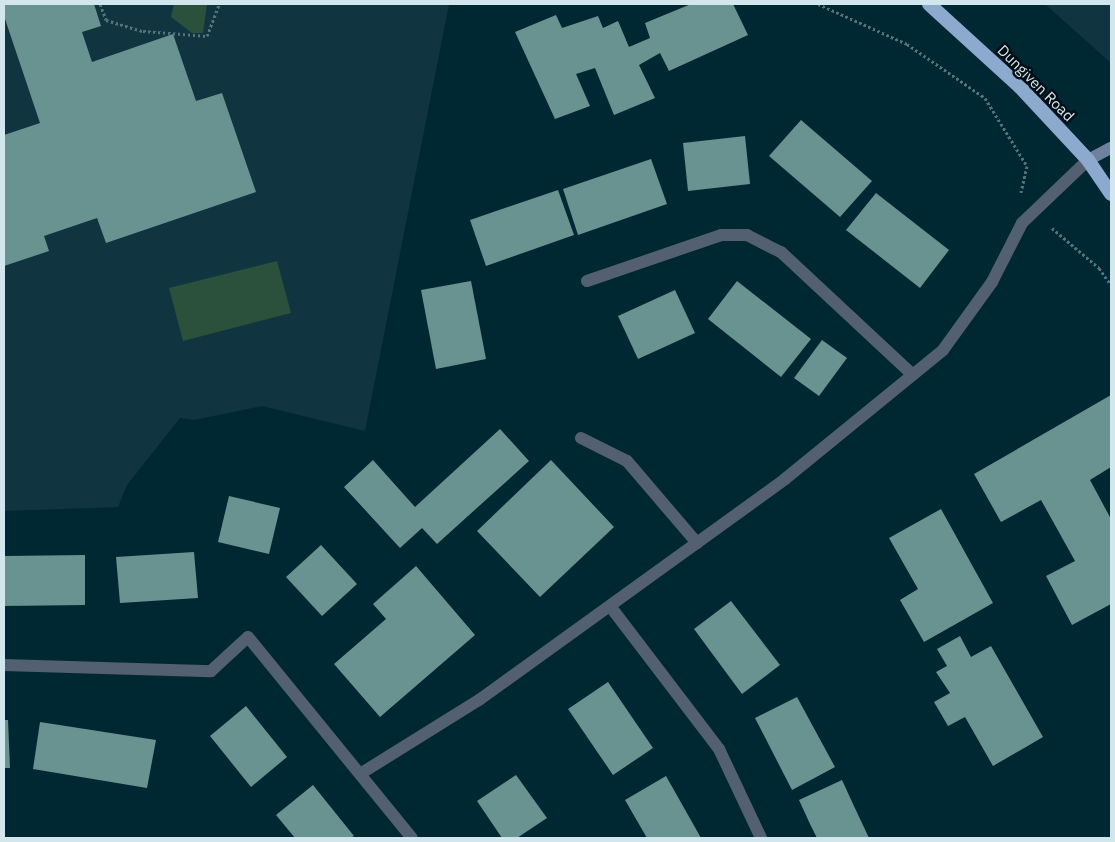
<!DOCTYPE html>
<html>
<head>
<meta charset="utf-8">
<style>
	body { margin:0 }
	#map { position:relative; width:1115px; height:842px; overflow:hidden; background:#002833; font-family:"IBM Plex Sans",sans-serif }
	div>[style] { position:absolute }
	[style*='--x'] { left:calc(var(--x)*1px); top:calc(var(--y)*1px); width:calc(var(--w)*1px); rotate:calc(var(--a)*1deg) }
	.built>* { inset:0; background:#103541 }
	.green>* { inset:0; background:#2b503c }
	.building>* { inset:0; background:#689390 }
	.path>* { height:3px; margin-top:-1.5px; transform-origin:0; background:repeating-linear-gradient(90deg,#53737d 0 2.5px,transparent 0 5px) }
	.service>* { height:12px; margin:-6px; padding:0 6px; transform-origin:6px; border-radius:6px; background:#536071 }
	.minor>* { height:12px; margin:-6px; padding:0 6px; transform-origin:6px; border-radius:6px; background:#536071 }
	.secondary>* { height:12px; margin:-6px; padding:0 6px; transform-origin:6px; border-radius:6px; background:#6e829d }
	.trunk>* { height:14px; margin:-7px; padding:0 7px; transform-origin:7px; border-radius:7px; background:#8ca9ce }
	span { translate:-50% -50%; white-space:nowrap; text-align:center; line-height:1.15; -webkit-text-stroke:5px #020e14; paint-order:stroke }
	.street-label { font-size:15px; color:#d2e6ee }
	.frame { position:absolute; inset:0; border:5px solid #d2e6ee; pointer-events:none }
</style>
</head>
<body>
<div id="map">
	<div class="built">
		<div style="clip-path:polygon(4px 4px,449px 4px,365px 431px,262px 406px,194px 420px,180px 418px,127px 485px,118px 507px,4px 511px)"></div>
		<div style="clip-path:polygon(1045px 4px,1111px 4px,1111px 63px)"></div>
	</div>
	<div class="green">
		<div style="clip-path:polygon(174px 4px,207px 4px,203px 33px,192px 33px,171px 17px)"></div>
		<div style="clip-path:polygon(277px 261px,291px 313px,183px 341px,169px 288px)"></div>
	</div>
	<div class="building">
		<div style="clip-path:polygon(4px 4px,94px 4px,101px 26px,82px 32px,92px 62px,173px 34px,196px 101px,222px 93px,256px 192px,106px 243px,97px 218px,44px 236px,49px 251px,4px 266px,4px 135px,40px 123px,4px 16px)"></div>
		<div style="clip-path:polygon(691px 4px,733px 4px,748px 35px,669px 71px,660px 53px,639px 65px,655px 98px,614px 115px,595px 68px,576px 74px,590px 106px,555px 119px,515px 32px,556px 15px,562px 28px,598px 16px,603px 28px,618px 21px,629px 47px,650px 38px,645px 23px)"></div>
		<div style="clip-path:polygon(801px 120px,872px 181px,840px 217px,769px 156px)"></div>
		<div style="clip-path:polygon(745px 136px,750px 184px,688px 191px,683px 143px)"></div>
		<div style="clip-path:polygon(651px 159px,667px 204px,578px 235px,563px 189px)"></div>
		<div style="clip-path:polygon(558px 190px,574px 235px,486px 266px,470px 220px)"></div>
		<div style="clip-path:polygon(876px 193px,949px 250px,920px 288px,846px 230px)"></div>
		<div style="clip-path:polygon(471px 281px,486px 359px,436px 369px,421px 290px)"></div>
		<div style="clip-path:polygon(737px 281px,811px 339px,781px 377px,708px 319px)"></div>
		<div style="clip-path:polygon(675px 290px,695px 333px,638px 359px,618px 316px)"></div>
		<div style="clip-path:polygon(822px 340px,847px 358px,819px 396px,794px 378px)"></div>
		<div style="clip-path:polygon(1111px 395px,1111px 467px,1090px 480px,1111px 519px,1111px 604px,1072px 625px,1046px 576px,1075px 561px,1041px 500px,1001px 522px,974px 474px)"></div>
		<div style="clip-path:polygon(500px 429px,529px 461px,437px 544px,422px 528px,400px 548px,344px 487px,373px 460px,415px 507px)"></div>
		<div style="clip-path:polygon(551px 460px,614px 527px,540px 597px,477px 531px)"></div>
		<div style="clip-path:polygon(229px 496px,280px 508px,269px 554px,218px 542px)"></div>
		<div style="clip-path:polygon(941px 509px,993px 603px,924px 642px,900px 600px,918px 589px,889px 538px)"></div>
		<div style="clip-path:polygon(321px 545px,357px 584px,322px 616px,286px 577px)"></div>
		<div style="clip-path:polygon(194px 552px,198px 598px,120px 603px,116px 557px)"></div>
		<div style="clip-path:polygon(85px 555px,85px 605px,4px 606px,4px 556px)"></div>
		<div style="clip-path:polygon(416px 566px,475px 635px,380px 717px,334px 664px,386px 619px,373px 604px)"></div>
		<div style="clip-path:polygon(731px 601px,780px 665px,742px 694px,694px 629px)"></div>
		<div style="clip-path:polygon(960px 636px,971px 657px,991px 646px,1043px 737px,993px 766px,965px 717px,948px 726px,934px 702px,950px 693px,936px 672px,947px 666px,937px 649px)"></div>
		<div style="clip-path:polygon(608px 682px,653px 748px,613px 775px,568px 709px)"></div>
		<div style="clip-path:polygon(797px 697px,835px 767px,792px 790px,755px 718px)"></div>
		<div style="clip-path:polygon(246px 706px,287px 757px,251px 787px,210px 736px)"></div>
		<div style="clip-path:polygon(4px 720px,8px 720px,10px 768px,4px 768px)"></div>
		<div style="clip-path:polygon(40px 722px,156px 740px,147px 788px,33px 769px)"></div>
		<div style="clip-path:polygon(516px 775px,547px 818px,517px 838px,502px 838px,477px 801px)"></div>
		<div style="clip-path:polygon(666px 776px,679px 799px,701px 838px,647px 838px,625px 800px)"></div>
		<div style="clip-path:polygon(842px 780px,853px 804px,869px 838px,817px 838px,810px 824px,799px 800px)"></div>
		<div style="clip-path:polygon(313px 785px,354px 836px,350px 838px,295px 838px,276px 815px)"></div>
	</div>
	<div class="path">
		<div style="--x:100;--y:4;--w:17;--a:69"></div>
		<div style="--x:106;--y:20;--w:39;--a:17"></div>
		<div style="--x:143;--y:31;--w:64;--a:4.5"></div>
		<div style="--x:207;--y:36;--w:34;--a:-69"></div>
		<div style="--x:818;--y:4;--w:98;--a:24.2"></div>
		<div style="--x:907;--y:44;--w:95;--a:34.7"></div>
		<div style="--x:985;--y:98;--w:80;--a:58.3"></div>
		<div style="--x:1027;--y:166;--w:27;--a:103"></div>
		<div style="--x:1052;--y:228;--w:62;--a:40.4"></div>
		<div style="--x:1099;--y:268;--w:21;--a:55"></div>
	</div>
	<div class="service">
		<div style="--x:581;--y:438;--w:51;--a:26.6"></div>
		<div style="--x:627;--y:461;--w:108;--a:49.5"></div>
	</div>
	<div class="minor">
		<div style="--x:587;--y:281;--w:142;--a:-18.9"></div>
		<div style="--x:721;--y:235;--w:26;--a:0"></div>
		<div style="--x:747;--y:235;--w:38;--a:27"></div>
		<div style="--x:781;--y:252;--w:180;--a:43"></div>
		<div style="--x:610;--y:606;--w:180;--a:52.7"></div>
		<div style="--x:719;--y:749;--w:98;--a:64.7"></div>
		<div style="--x:4;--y:665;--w:207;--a:1.7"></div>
		<div style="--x:211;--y:671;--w:50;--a:-42.6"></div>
		<div style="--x:248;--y:637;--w:259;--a:50.8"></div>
		<div style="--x:360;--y:774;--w:140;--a:-31.9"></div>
		<div style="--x:479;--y:700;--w:377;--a:-35.8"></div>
		<div style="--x:785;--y:479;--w:204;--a:-39.2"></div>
		<div style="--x:943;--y:350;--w:84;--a:-54.2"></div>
		<div style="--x:992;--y:282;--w:66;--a:-63"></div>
		<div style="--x:1022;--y:223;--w:91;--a:-43.7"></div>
	</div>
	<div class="secondary">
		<div style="--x:1088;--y:160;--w:26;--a:-28"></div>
	</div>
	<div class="trunk">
		<div style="--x:929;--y:4;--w:123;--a:42.4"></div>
		<div style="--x:1020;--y:87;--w:100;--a:47"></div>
		<div style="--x:1088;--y:160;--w:41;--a:55.9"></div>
	</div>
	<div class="street-label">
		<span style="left:1036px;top:83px;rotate:45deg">Dungiven Road</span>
	</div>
	<div class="frame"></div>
</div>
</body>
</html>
